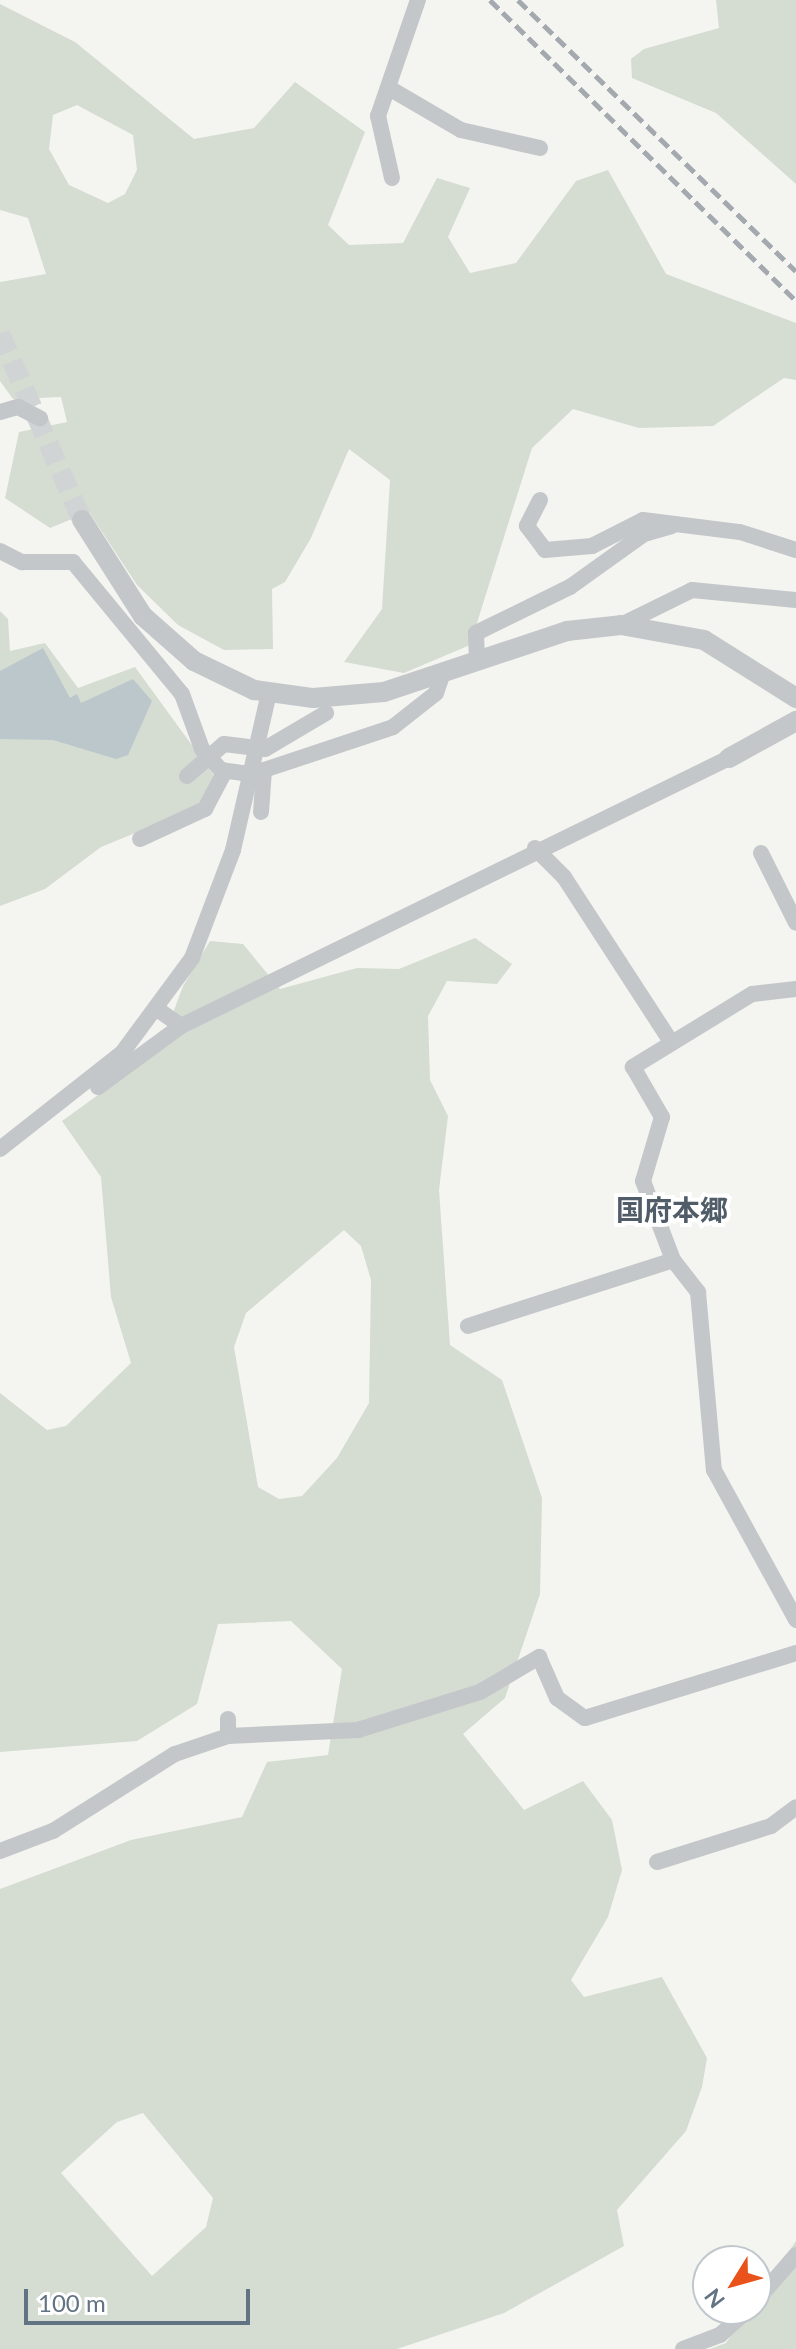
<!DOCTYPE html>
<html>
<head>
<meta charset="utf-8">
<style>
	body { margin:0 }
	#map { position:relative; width:796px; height:2349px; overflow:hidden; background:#f4f5f0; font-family:Lato,"Noto Sans JP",sans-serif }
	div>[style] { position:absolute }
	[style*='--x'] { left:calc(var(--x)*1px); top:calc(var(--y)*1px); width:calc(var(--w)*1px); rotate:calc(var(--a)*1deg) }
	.green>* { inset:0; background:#d5dcd1 }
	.water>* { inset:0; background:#bcc7cc }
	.tertiary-tunnel>* { height:20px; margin-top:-10px; transform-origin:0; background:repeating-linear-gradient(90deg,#d0d4d5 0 20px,transparent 0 30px) }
	.minor>* { height:16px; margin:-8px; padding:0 8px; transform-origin:8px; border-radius:8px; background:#c4c7ca }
	.tertiary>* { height:20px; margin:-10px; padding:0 10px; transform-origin:10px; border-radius:10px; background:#c4c7ca }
	.rail>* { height:5px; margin-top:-2.5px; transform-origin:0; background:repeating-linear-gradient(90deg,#a3a9af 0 12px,transparent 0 18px) }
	span { translate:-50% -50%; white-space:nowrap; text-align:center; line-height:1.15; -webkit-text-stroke:8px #fff; paint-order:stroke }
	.neighbourhood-label { font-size:28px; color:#505c67; font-weight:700 }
	.north { position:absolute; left:692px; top:2245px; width:80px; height:80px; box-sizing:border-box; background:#fff; border:2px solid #c0c7cd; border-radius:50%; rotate:233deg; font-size:22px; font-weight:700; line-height:32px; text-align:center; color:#627383 }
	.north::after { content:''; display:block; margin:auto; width:28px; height:36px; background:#ea521b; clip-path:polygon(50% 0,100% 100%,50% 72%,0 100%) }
	.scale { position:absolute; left:24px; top:2289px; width:226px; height:36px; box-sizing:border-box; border:4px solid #627383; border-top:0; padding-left:10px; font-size:24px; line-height:28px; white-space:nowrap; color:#627383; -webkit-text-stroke:6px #fff; paint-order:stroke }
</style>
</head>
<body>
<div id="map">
	<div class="green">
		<div style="clip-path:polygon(716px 0,796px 0,796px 184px,716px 113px,632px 78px,631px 59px,644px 49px,719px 28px)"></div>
		<div style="clip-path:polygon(evenodd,0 4px,75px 42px,194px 139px,254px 128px,295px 82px,365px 132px,328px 225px,349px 245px,403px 243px,437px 178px,470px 188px,448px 237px,470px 273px,516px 263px,576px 181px,608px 170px,666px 274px,796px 323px,796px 380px,784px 378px,713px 426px,639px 428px,573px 409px,532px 448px,470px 645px,404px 673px,344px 662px,382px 609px,390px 480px,349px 449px,311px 538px,285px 582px,272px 589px,273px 649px,224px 650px,178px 625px,137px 585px,89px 512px,50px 528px,5px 498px,19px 432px,67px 422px,61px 397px,13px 399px,0 381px,0 282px,46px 274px,28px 218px,0 210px,0 4px,77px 105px,133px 135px,137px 170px,125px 194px,108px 203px,69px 185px,49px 149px,53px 115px,77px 105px)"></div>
		<div style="clip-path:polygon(0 611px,8px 619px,10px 651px,45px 643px,78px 688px,135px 667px,218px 781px,211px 802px,101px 847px,45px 889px,0 906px)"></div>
		<div style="clip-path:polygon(evenodd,475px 938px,512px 964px,497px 984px,447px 981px,428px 1016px,430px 1080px,448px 1116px,439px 1190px,450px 1345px,502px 1380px,542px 1498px,540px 1594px,505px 1698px,463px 1734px,524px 1810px,583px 1781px,612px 1820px,622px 1870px,608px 1917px,571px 1980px,584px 1997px,662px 1977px,707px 2058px,702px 2087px,686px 2131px,617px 2210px,624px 2246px,504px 2313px,397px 2349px,0 2349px,0 1889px,131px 1840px,242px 1817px,267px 1762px,328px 1755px,342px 1669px,291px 1621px,218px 1624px,197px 1704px,137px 1741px,0 1752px,0 1393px,47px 1430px,66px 1426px,131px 1363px,111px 1297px,101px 1177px,62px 1121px,159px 1051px,183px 986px,210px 941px,243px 944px,280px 989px,357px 968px,399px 969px,475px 938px,344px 1230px,361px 1246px,371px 1280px,369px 1403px,337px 1458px,302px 1496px,279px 1499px,258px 1487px,234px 1347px,246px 1313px,344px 1230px,475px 938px,143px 2113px,213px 2198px,206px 2227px,152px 2276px,61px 2173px,117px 2122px,143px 2113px)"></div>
		<div style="clip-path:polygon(796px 2241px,796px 2349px,710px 2349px,726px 2343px)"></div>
	</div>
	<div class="water">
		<div style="clip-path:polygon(43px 648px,70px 698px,77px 694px,81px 703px,133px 679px,152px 701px,128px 755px,116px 759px,53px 740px,0 739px,0 671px)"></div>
	</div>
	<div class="tertiary-tunnel">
		<div style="--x:0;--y:334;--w:203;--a:66.2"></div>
	</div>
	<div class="minor">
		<div style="--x:389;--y:88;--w:83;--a:30.3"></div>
		<div style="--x:461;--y:130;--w:81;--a:12.8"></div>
		<div style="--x:392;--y:178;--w:64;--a:-102.7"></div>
		<div style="--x:378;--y:116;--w:123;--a:-71"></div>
		<div style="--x:0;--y:412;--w:19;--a:-16"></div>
		<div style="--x:18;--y:407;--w:25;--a:27"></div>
		<div style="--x:540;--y:500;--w:29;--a:117"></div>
		<div style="--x:527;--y:526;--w:30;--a:53"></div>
		<div style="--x:545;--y:550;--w:47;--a:-4.9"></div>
		<div style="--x:592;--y:546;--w:57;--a:-27"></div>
		<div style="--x:643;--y:520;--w:98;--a:7.1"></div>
		<div style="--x:740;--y:532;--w:59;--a:17.8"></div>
		<div style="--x:0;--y:551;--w:25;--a:27"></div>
		<div style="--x:22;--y:562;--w:51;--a:0"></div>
		<div style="--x:73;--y:562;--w:171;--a:50.5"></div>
		<div style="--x:182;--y:694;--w:59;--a:70"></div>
		<div style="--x:202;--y:749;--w:28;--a:48"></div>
		<div style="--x:221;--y:770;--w:28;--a:8"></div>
		<div style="--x:621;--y:625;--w:79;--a:-26.2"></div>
		<div style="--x:692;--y:590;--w:104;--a:5.5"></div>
		<div style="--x:477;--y:661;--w:28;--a:-92"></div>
		<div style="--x:476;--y:633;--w:105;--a:-26.1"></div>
		<div style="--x:570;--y:587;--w:91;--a:-35.6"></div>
		<div style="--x:644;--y:534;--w:29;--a:-16"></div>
		<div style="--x:187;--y:776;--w:49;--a:-40.9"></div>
		<div style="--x:224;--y:744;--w:41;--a:7"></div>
		<div style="--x:265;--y:749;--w:71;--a:-30.5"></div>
		<div style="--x:261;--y:812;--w:42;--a:-85.9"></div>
		<div style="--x:264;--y:770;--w:136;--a:-18.4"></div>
		<div style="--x:393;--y:727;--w:55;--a:-38.3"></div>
		<div style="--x:436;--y:693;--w:21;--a:-71"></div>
		<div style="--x:140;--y:839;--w:72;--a:-24.8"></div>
		<div style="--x:205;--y:809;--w:43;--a:-62.2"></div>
		<div style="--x:535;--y:848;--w:41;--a:45"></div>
		<div style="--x:564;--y:877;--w:198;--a:57"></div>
		<div style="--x:761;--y:853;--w:78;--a:63.4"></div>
		<div style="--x:796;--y:989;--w:44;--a:173.5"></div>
		<div style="--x:752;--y:994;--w:140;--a:148.5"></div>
		<div style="--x:633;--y:1067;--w:58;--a:59.9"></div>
		<div style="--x:662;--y:1117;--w:67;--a:106.5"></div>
		<div style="--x:643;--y:1181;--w:85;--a:69.2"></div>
		<div style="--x:673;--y:1260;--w:41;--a:52"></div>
		<div style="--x:698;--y:1292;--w:179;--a:84.9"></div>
		<div style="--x:714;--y:1470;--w:171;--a:61.3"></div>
		<div style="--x:157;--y:1009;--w:29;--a:35"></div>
		<div style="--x:181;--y:1026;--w:610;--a:-26.06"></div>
		<div style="--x:98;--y:1087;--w:103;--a:-36.3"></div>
		<div style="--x:0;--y:1149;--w:155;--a:-38.2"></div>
		<div style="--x:122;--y:1053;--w:118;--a:-53.6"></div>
		<div style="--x:192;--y:958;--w:116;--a:-69.2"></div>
		<div style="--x:233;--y:850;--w:161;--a:-77.1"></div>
		<div style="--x:468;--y:1326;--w:215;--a:-17.8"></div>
		<div style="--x:228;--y:1719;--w:17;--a:90"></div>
		<div style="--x:228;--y:1736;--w:130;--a:-2.6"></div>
		<div style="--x:358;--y:1730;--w:128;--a:-17.3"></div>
		<div style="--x:480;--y:1692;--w:69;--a:-30.7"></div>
		<div style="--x:539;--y:1657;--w:45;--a:66.3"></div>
		<div style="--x:557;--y:1698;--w:34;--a:36"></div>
		<div style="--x:585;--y:1718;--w:221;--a:-17.1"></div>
		<div style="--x:0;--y:1851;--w:57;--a:-20.7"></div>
		<div style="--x:53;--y:1831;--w:144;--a:-32.3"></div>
		<div style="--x:175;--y:1754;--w:56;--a:-18.8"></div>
		<div style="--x:657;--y:1862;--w:120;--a:-17.5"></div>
		<div style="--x:771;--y:1826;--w:31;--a:-37"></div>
		<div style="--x:756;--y:2301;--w:61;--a:-49"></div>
		<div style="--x:683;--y:2349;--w:40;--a:-21"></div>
		<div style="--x:720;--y:2335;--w:39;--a:-42"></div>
	</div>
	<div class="tertiary">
		<div style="--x:82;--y:520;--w:114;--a:57.6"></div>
		<div style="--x:143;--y:616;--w:68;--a:41.4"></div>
		<div style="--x:194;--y:661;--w:67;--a:25.8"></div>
		<div style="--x:254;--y:690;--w:60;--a:7.7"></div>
		<div style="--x:313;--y:698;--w:71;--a:-4.8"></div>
		<div style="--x:384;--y:692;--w:193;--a:-18.4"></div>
		<div style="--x:567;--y:631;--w:54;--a:-6.3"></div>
		<div style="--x:621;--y:625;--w:84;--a:10.2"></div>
		<div style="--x:704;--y:640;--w:109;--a:32.2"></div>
		<div style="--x:729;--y:758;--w:77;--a:-28.9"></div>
	</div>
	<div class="rail">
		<div style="--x:490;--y:0;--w:429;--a:44.5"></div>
		<div style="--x:518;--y:0;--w:388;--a:44.3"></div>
	</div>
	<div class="neighbourhood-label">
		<span style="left:672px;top:1209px">国府本郷</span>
	</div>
	<div class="north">N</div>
	<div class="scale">100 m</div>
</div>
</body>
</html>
